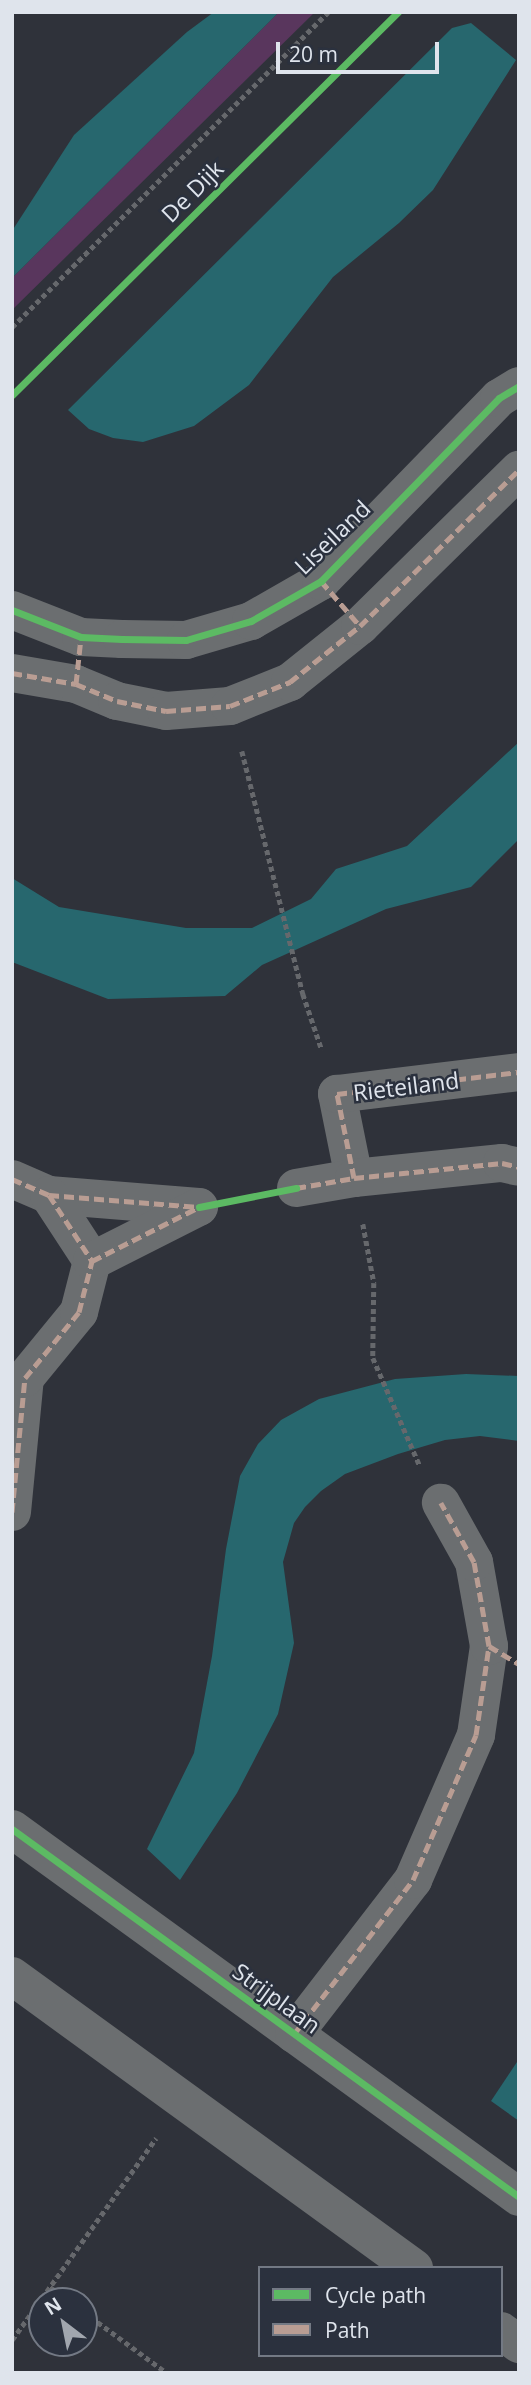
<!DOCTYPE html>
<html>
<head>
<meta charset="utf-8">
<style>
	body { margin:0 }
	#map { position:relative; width:531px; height:2385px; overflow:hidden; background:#2f323a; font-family:"Open Sans",sans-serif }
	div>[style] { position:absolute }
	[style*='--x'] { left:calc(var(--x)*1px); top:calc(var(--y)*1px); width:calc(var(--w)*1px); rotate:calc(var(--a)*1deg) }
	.green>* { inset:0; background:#59365d }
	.water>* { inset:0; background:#27676e }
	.path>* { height:4.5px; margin-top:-2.25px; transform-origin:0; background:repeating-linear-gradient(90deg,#66686c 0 5px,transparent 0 8.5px) }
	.minor>* { height:38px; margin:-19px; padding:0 19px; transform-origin:19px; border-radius:19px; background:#6b6e70 }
	.quiet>* { height:5px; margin-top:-2.5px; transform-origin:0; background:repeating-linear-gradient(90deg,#b99d93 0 10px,transparent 0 15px) }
	.cycleway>* { height:7px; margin:-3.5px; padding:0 3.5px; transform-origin:3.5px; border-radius:3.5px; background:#5cba63 }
	span { translate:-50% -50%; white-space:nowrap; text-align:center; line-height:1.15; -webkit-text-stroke:5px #2b313e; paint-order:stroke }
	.street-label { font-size:23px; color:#dfe4ec }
	.frame { position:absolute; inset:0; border:14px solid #dfe4ec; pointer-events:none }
	.legend { position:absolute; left:258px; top:2266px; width:245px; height:91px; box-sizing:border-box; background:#2b313e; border:2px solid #737984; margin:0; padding:9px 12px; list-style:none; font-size:21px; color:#dfe4ec }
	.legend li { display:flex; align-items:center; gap:14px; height:35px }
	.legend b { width:35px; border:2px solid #737984 }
	.north { position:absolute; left:28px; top:2287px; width:70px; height:70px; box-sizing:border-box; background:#2b313e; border:2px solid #737984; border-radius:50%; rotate:328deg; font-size:19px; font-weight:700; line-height:28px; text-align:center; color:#dfe4ec }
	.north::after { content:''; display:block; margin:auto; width:24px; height:32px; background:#a1a6ae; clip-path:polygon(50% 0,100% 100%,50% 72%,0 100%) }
	.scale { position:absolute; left:276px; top:42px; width:163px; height:32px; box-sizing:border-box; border:4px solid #dfe4ec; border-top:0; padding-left:9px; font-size:21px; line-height:24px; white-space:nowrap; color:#dfe4ec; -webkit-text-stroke:5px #2b313e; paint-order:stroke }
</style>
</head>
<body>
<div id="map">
	<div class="green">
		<div style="clip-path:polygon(279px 12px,315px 12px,12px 310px,12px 278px)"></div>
	</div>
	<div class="water">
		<div style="clip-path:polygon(214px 12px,279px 12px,12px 278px,12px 231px,74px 135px,187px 32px)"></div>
		<div style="clip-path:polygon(471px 23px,516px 60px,433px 190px,399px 223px,333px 277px,249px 385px,194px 426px,143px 442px,113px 438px,89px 429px,68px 410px,452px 28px)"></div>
		<div style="clip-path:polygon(519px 742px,519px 839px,471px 887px,386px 909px,262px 965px,225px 996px,108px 999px,12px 962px,12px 878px,59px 907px,186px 928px,252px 928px,311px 899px,336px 869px,407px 846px)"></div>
		<div style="clip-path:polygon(466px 1374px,519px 1376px,519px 1441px,480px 1436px,445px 1440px,398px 1454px,345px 1474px,321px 1491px,305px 1507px,294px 1523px,283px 1562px,294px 1643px,278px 1714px,237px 1793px,180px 1880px,147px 1849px,194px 1753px,212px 1656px,226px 1549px,240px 1476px,258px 1444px,281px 1420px,319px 1399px,395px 1379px)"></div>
		<div style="clip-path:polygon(519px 2059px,519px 2121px,491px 2101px)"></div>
	</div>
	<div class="path">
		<div style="--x:12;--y:327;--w:446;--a:-44.9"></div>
		<div style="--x:242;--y:751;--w:251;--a:75.9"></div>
		<div style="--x:303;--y:994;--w:59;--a:71.3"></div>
		<div style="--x:363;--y:1224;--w:60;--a:79.4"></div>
		<div style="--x:374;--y:1283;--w:75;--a:90.8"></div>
		<div style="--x:373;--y:1358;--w:116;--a:66.5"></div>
		<div style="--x:50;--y:2287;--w:24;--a:36"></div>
		<div style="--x:84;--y:2312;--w:103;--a:36.3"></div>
		<div style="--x:12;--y:2340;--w:248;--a:-54.5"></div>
	</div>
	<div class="minor">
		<div style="--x:12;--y:610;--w:74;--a:21.4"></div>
		<div style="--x:81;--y:637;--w:41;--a:2.8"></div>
		<div style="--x:122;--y:639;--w:64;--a:0.9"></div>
		<div style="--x:186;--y:640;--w:68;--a:-16.3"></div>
		<div style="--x:251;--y:621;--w:81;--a:-29.7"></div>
		<div style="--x:321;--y:581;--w:255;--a:-45.8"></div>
		<div style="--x:499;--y:398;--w:23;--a:-31"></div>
		<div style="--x:12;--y:673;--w:65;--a:9.8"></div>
		<div style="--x:76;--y:684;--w:44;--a:22.5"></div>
		<div style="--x:117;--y:701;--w:50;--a:11.5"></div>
		<div style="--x:166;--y:711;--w:64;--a:-4.5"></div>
		<div style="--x:230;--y:706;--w:65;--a:-21.8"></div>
		<div style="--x:290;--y:682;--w:90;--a:-38.7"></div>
		<div style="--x:360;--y:626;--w:223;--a:-44.5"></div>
		<div style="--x:354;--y:1178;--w:86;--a:-101.4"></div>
		<div style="--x:337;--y:1094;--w:183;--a:-6.9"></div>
		<div style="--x:12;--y:1179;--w:40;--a:23.4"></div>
		<div style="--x:49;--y:1195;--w:150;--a:4.6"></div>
		<div style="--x:296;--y:1188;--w:59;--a:-9.8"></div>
		<div style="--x:354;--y:1178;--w:149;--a:-5.8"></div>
		<div style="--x:502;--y:1163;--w:17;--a:13"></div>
		<div style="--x:49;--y:1195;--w:79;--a:56.9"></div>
		<div style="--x:12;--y:1512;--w:135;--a:-84.5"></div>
		<div style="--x:25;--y:1378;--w:85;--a:-50.7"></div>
		<div style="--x:79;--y:1312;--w:53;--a:-75.7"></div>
		<div style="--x:92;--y:1261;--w:120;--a:-26.8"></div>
		<div style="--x:12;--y:1829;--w:626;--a:35.97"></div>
		<div style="--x:12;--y:1976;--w:497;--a:36"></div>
		<div style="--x:294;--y:2034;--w:195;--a:-52.3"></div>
		<div style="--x:413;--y:1880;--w:158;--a:-66.5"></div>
		<div style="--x:476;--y:1735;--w:90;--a:-81.7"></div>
		<div style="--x:489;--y:1646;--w:85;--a:-100.1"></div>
		<div style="--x:474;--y:1562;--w:68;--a:-119.2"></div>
		<div style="--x:501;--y:2331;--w:22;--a:36"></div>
	</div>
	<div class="quiet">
		<div style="--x:321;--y:581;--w:60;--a:49.1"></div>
		<div style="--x:12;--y:673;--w:65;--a:9.8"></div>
		<div style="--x:76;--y:684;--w:44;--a:22.5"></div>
		<div style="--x:117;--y:701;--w:50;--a:11.5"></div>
		<div style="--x:166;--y:711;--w:64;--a:-4.5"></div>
		<div style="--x:230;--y:706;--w:65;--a:-21.8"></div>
		<div style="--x:290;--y:682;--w:90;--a:-38.7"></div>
		<div style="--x:360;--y:626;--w:223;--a:-44.5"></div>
		<div style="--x:76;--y:684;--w:47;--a:-83.9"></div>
		<div style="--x:354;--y:1178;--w:86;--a:-101.4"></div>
		<div style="--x:337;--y:1094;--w:183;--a:-6.9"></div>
		<div style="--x:12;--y:1179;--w:40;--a:23.4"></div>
		<div style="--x:49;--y:1195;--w:150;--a:4.6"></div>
		<div style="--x:296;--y:1188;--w:59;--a:-9.8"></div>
		<div style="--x:354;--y:1178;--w:149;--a:-5.8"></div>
		<div style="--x:502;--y:1163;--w:17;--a:13"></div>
		<div style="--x:49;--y:1195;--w:79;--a:56.9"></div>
		<div style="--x:12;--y:1512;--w:135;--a:-84.5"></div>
		<div style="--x:25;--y:1378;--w:85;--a:-50.7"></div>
		<div style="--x:79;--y:1312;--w:53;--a:-75.7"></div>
		<div style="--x:92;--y:1261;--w:120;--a:-26.8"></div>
		<div style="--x:489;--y:1646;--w:35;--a:31"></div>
		<div style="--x:294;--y:2034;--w:195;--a:-52.3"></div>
		<div style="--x:413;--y:1880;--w:158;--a:-66.5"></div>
		<div style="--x:476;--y:1735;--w:90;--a:-81.7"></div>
		<div style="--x:489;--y:1646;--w:85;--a:-100.1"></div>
		<div style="--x:474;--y:1562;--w:68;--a:-119.2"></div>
	</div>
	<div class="cycleway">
		<div style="--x:12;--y:395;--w:544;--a:-44.78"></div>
		<div style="--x:12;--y:610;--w:74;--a:21.4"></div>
		<div style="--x:81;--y:637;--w:41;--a:2.8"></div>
		<div style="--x:122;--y:639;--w:64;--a:0.9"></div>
		<div style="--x:186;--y:640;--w:68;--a:-16.3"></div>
		<div style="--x:251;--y:621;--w:81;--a:-29.7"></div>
		<div style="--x:321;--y:581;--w:255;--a:-45.8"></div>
		<div style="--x:499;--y:398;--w:23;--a:-31"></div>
		<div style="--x:199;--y:1207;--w:99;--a:-11.1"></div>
		<div style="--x:12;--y:1829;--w:626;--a:35.97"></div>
	</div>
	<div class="street-label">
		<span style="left:192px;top:191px;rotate:-45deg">De Dijk</span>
		<span style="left:332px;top:537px;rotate:-44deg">Liseiland</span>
		<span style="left:406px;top:1086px;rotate:-7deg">Rieteiland</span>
		<span style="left:277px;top:1998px;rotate:36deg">Strijplaan</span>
	</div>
	<div class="frame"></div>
	<ul class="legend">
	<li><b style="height:9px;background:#5cba63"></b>Cycle path</li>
	<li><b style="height:9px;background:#b99d93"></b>Path</li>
	</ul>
	<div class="north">N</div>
	<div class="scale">20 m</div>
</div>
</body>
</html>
